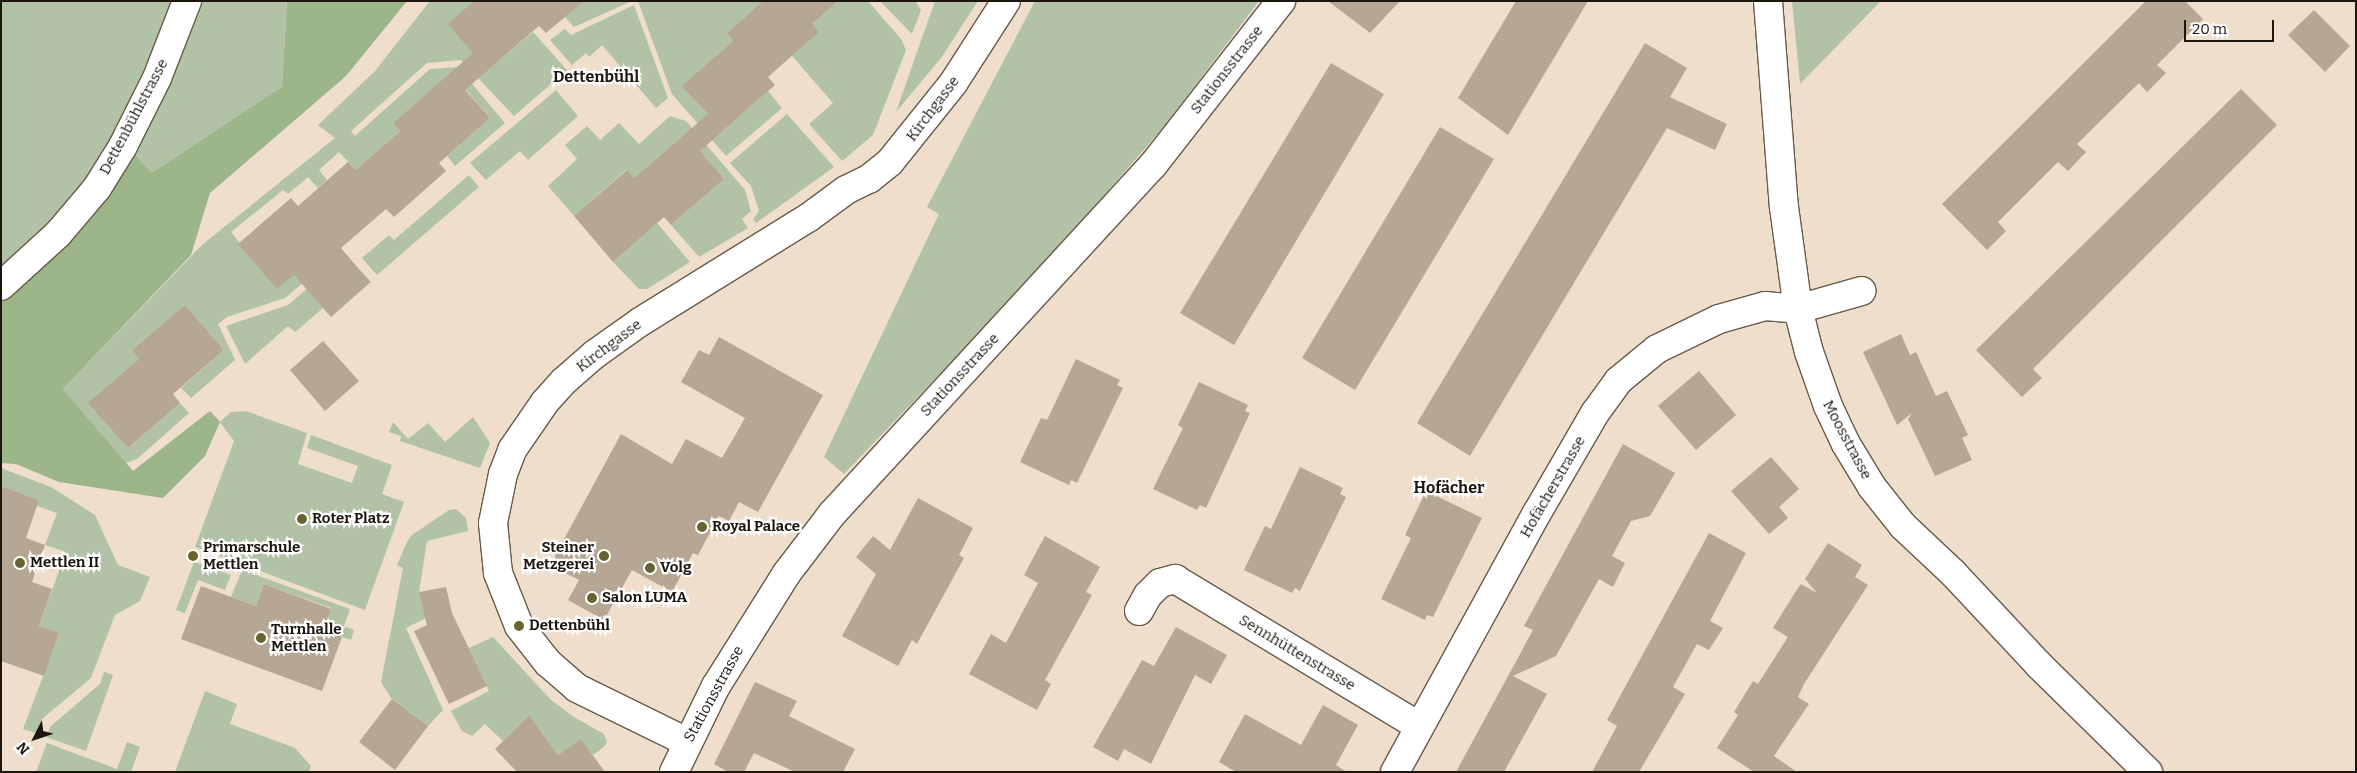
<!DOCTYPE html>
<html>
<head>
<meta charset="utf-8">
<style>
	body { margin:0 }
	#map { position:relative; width:2357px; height:773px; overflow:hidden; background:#eedecb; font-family:Bitter,serif }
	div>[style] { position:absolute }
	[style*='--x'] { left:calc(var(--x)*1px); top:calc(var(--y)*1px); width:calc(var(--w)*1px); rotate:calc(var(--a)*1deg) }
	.green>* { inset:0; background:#b2c2a7 }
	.forest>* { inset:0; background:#9cb589 }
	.building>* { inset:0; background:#b6a795 }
	.roads { filter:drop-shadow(1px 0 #685a4a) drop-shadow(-1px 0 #685a4a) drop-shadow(0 1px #685a4a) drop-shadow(0 -1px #685a4a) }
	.minor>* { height:28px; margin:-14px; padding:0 14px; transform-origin:14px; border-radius:14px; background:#fff }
	.tertiary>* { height:28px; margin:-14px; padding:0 14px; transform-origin:14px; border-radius:14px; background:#fff }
	.secondary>* { height:28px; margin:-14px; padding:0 14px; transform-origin:14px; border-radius:14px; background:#fff }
	.dots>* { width:14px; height:14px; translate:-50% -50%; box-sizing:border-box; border:2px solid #fff; border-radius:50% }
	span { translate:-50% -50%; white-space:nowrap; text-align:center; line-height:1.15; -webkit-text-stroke:4.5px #fff; paint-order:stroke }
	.street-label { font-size:15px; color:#1c160f }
	.poi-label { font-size:15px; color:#1c160f; font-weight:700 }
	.left { translate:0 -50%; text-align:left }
	.right { translate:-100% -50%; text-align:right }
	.neighbourhood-label { font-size:16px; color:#1c160f; font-weight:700 }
	.frame { position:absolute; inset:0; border:2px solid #1c160f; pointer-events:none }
	.north { position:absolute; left:10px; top:713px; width:50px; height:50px; -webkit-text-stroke:4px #fff; paint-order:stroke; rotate:229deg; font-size:14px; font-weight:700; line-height:20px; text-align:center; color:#1c160f }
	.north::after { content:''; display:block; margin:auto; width:18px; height:22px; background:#1c160f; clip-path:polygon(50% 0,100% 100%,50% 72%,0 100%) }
	.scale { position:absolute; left:2184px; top:20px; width:90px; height:22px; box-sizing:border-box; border:2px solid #1c160f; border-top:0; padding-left:6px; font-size:15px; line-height:18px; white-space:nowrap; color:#1c160f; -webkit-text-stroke:4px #fff; paint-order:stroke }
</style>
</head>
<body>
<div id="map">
	<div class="green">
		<div style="clip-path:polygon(1px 1px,178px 1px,101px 168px,1px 277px)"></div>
		<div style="clip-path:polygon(194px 1px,287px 1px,282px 87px,152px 174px,129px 149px)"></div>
		<div style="clip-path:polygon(430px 1px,474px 1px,488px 70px,533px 32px,567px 70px,514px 116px,461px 60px,427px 63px,351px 131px,355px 136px,430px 69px,458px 67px,505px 123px,455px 166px,447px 156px,490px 118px,451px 73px,393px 123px,400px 131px,356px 170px,339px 152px,319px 170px,327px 180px,318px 188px,308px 177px,288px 194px,283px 190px,231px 232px,277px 289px,321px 251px,328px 262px,285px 298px,227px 317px,218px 324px,235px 360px,191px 398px,181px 388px,224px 350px,185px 305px,132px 350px,139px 359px,89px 403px,128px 448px,180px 403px,189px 413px,137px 459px,126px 463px,63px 389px,203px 244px,335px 138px,318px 125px,375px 71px)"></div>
		<div style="clip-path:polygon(583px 1px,632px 1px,574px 27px,565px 17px)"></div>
		<div style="clip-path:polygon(638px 1px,763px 1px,727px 33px,733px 41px,683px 86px,723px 131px,768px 91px,782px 108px,726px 156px,672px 94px)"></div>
		<div style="clip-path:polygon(838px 1px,868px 1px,901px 39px,906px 50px,873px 135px,842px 161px,809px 124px,833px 103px,792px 56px,812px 24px)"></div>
		<div style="clip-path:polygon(880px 1px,915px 1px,921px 10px,912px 34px)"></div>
		<div style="clip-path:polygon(935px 1px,978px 1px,941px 58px,896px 112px)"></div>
		<div style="clip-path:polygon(1035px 1px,1259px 1px,1166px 124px,1045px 264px,844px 474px,824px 457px,939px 214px,927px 207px)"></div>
		<div style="clip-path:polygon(1792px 1px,1881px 1px,1800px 84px)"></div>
		<div style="clip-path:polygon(634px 5px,668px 98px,656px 108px,602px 45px,589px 57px,586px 53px,572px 65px,550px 40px,565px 29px,571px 35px)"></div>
		<div style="clip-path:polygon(556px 90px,578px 116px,528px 160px,520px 151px,486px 180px,470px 163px)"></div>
		<div style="clip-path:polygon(787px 114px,834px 167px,756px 223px,753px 219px,759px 211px,751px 186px,730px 163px)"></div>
		<div style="clip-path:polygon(670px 116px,686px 121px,745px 190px,751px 211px,742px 219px,748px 228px,699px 257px,671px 225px,724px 179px,685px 134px,634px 178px,626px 170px,574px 216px,548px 186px,577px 159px,565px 145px,587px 126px,600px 140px,619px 123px,639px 144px)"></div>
		<div style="clip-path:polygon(469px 175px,479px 187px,377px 275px,362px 258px,389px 235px,394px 240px)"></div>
		<div style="clip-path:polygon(657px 223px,690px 262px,647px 289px,639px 289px,613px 262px)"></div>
		<div style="clip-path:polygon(332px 267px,345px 282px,360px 270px,371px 282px,331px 317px,323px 308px,295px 332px,288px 326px,245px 364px,226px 326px,288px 305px)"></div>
		<div style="clip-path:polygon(246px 411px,307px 433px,298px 464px,352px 483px,358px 466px,307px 448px,311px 435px,392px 465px,382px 494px,404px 502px,365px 610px,195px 547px,234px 441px,220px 422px,231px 412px)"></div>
		<div style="clip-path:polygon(473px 417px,490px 443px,480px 468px,400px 441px,401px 436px,389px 432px,393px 422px,408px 439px,428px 423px,445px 442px)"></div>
		<div style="clip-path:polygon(1px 468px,51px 487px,95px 515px,118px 565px,150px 577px,140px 601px,115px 615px,91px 678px,42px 719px,36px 733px,23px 729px,59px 634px,39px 626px,66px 552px,45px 545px,57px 513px,37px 506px,39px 500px,1px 486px)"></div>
		<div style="clip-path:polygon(456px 509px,466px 518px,468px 531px,427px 541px,419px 592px,426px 618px,406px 628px,443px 710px,428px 726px,391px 698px,381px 682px,403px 568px,397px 565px,407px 542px,412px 535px,449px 510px)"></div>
		<div style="clip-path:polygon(194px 562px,231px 575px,225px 590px,198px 580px,185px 613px,176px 610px)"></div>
		<div style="clip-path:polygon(242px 570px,350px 609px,344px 626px,354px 630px,351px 640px,323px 630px,331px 608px,264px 584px,256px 606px,231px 597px)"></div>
		<div style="clip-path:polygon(493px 637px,550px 699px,574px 717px,604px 734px,607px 742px,604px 747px,593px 755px,581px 740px,558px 755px,529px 715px,503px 741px,485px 724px,472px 736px,462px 731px,451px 711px,489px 691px,469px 648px)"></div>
		<div style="clip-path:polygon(104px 672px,113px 675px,86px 751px,46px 737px,51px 726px,100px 684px)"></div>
		<div style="clip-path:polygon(205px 691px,237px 704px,230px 724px,295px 748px,311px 766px,309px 772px,175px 772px)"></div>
		<div style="clip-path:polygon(127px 742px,140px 747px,131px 772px,36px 772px,47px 743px,117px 769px)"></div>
	</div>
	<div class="forest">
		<div style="clip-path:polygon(287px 1px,407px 1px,346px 76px,210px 193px,191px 255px,63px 389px,133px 471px,210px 411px,220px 422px,205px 456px,163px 498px,59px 482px,16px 464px,1px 463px,1px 297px,129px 149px,152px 173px,282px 87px)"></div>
	</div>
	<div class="building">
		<div style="clip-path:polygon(474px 1px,584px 1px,546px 33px,539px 26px,465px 90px,490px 118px,439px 163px,446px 171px,394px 217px,386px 209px,341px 248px,370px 282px,331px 317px,294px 275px,277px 289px,238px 244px,291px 198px,298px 206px,348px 162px,356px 170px,400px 131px,393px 123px,473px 53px,448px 24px)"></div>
		<div style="clip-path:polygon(763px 1px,838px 1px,812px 24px,819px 32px,768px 77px,775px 85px,700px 151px,724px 179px,671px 225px,664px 217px,613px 262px,574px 216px,627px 170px,634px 178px,708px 114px,682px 86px,733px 41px,727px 33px)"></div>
		<div style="clip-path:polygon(1328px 1px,1400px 1px,1370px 33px)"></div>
		<div style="clip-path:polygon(1516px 1px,1588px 1px,1508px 135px,1458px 98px)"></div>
		<div style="clip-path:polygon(2146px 1px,2185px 1px,2203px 19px,2157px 65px,2166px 73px,2147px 92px,2139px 83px,2077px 144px,2086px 152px,2068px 171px,2058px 162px,1998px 222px,2006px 231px,1987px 250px,1942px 204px)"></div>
		<div style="clip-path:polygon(2314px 10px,2350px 46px,2325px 72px,2288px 35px)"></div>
		<div style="clip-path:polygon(1645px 43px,1687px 68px,1670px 97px,1727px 124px,1715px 150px,1667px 128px,1470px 456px,1417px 423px)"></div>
		<div style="clip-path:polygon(1331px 63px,1384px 94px,1234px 345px,1180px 313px)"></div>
		<div style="clip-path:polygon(2241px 89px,2277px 125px,2033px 369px,2042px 378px,2022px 397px,1976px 350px)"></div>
		<div style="clip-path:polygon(1440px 127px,1494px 159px,1355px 390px,1302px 358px)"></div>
		<div style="clip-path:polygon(185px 305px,224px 350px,173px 394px,180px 403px,128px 448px,88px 403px,139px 359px,132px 350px)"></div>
		<div style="clip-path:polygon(1901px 334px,1910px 355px,1916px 352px,1936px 396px,1947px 391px,1968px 435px,1962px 438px,1972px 460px,1935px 476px,1908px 419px,1912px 413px,1897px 425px,1863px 352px)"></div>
		<div style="clip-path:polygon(719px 337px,823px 395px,758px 512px,739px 502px,729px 521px,719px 516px,698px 555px,693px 553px,672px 592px,632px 570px,604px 620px,568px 600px,579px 580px,550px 565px,621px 434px,672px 464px,686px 439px,722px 458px,745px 418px,681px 382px,699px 350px,709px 355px)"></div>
		<div style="clip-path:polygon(323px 341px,359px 381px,325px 411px,290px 370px)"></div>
		<div style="clip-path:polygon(1076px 359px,1120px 380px,1117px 385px,1123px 388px,1077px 483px,1071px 480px,1069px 485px,1020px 462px,1041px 418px,1047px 420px)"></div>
		<div style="clip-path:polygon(1699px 371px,1736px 415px,1696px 450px,1658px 406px)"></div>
		<div style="clip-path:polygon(1199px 382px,1248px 405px,1245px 411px,1250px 413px,1206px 508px,1200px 505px,1197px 510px,1153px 489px,1183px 428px,1178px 425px)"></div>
		<div style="clip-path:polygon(1623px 444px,1675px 473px,1650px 516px,1631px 521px,1612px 556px,1625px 563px,1613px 587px,1599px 579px,1556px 656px,1513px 676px,1547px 694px,1504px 772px,1456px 772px,1533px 630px,1524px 626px)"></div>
		<div style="clip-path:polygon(1771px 457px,1799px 489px,1779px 507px,1788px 518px,1769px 534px,1731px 491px)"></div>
		<div style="clip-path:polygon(1300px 467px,1343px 488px,1340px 494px,1346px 497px,1300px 591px,1295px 588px,1292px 593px,1244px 570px,1265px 526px,1271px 529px)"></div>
		<div style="clip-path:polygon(1px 486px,39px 500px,26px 538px,45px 545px,32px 582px,52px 589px,39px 626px,59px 633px,44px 676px,1px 661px)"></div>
		<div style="clip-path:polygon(1426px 491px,1482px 518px,1433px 617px,1427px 615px,1425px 620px,1381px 599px,1411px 538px,1405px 535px)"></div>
		<div style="clip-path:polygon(918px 498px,973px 528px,959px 555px,964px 558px,917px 644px,912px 640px,898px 666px,842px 636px,876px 574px,856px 557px,873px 536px,890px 550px)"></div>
		<div style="clip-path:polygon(1709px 533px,1746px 553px,1710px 621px,1723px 628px,1709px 650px,1697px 644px,1673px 687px,1685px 694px,1639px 772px,1592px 772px,1617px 726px,1607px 720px)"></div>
		<div style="clip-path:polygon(1045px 536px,1100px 567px,1086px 592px,1092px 595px,1045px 680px,1051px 684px,1037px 710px,969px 674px,991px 634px,1006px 643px,1038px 583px,1024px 575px)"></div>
		<div style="clip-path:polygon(1828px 543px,1862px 565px,1855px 577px,1868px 585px,1804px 684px,1798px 697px,1809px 704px,1774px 756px,1797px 772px,1754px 772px,1717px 748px,1738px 715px,1734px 712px,1753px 681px,1758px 684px,1788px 637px,1773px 628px,1794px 594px,1801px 584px,1817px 593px,1805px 579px)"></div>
		<div style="clip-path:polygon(264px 584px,331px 609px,323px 630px,342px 637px,322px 691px,181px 639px,201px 586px,256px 606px)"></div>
		<div style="clip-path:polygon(446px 587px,452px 613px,487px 686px,449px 704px,414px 631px,427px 625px,419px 592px)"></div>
		<div style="clip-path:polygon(1176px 627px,1227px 655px,1211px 684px,1195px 675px,1151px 764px,1124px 749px,1118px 761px,1093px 747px,1142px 660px,1154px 666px)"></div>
		<div style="clip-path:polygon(755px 682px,797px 701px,789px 716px,855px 749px,843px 772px,795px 772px,754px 753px,744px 772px,728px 772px,714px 764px)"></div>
		<div style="clip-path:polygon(392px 699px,428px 726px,395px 770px,359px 742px)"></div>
		<div style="clip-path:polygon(1323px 705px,1358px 725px,1336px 765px,1347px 772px,1236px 772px,1219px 762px,1245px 714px,1301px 745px)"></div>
		<div style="clip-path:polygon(529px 715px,558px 755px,581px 739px,605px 772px,517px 772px,495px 749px)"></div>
	</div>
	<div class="roads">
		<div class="minor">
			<div style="--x:1;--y:286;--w:77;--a:-42.4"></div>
			<div style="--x:58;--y:234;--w:60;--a:-49.7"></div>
			<div style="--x:97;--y:188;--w:49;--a:-58.2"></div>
			<div style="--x:123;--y:146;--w:76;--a:-63.4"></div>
			<div style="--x:157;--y:78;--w:83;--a:-68.7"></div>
			<div style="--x:1139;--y:611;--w:18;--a:-61"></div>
			<div style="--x:1148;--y:595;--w:17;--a:-45"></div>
			<div style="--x:1160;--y:583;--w:16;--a:-15"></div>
			<div style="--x:1175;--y:579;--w:285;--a:31.1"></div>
			<div style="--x:1395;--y:772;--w:295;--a:-61.3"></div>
			<div style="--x:1537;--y:513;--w:116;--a:-59.9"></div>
			<div style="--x:1595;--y:413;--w:39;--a:-54"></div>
			<div style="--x:1618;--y:381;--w:50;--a:-39.4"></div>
			<div style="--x:1657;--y:349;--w:69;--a:-25.8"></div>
			<div style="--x:1719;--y:319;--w:48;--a:-15.8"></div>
			<div style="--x:1765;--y:306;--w:33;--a:5"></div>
			<div style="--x:1798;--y:309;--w:66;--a:-15.9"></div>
		</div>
		<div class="tertiary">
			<div style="--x:687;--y:742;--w:123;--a:-153.9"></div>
			<div style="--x:577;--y:688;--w:38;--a:-139"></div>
			<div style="--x:548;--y:663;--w:47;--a:-128.1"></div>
			<div style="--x:519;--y:626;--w:57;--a:-111.6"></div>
			<div style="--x:498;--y:573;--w:50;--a:-95.7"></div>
			<div style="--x:493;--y:523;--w:50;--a:-78.5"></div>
			<div style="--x:503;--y:474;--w:26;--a:-69"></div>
			<div style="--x:512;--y:450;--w:58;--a:-55.5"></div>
			<div style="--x:545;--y:402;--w:28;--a:-48"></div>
			<div style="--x:564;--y:381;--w:41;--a:-41.1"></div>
			<div style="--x:595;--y:354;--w:55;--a:-35.4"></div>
			<div style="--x:640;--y:322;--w:198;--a:-31.8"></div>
			<div style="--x:808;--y:218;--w:47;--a:-36.4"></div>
			<div style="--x:846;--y:190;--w:25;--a:-26"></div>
			<div style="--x:869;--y:179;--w:27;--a:-39"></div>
			<div style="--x:890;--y:162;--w:102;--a:-51.3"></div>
			<div style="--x:954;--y:82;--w:96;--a:-57.3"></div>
			<div style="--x:674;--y:772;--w:96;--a:-64"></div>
			<div style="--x:716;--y:686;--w:133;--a:-57.9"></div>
			<div style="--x:787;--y:573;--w:74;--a:-52.7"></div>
			<div style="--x:832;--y:514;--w:474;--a:-47.4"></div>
			<div style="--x:1153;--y:165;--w:208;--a:-52"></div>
		</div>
		<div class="secondary">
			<div style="--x:1768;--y:1;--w:207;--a:85.6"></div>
			<div style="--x:1784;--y:207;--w:103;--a:82.2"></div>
			<div style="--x:1798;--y:309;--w:44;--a:75.7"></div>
			<div style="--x:1809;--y:352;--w:57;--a:70.6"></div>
			<div style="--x:1828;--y:406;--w:42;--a:64.7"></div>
			<div style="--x:1846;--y:444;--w:50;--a:58.8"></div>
			<div style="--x:1872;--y:487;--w:50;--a:51.5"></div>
			<div style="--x:1903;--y:526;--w:69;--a:43.2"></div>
			<div style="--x:1953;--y:573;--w:126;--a:46.9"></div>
			<div style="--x:2039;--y:665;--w:153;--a:44.5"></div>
		</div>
	</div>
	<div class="dots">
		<div style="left:302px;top:519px;background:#686431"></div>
		<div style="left:702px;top:527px;background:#686431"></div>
		<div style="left:193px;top:556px;background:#686431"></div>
		<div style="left:604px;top:556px;background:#686431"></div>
		<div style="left:20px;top:563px;background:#686431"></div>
		<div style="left:650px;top:568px;background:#686431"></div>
		<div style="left:592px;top:598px;background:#686431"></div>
		<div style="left:519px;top:626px;background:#686431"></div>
		<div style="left:261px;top:638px;background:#686431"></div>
	</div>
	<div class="street-label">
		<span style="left:1227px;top:70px;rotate:-52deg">Stationsstrasse</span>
		<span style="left:933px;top:109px;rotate:-53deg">Kirchgasse</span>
		<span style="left:134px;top:117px;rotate:-62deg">Dettenbühlstrasse</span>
		<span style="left:609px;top:346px;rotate:-37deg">Kirchgasse</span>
		<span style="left:960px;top:375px;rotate:-47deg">Stationsstrasse</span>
		<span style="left:1847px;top:440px;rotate:62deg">Moosstrasse</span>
		<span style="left:1553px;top:487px;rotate:-60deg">Hofächerstrasse</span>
		<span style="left:1297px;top:653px;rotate:31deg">Sennhüttenstrasse</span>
		<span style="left:714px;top:694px;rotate:-61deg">Stationsstrasse</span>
	</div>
	<div class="poi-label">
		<span class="left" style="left:312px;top:519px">Roter Platz</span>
		<span class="left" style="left:712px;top:527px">Royal Palace</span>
		<span class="left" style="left:203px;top:556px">Primarschule<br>Mettlen</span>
		<span class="right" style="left:594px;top:556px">Steiner<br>Metzgerei</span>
		<span class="left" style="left:30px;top:563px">Mettlen II</span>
		<span class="left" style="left:660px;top:568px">Volg</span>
		<span class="left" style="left:602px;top:598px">Salon LUMA</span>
		<span class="left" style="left:529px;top:626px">Dettenbühl</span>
		<span class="left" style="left:271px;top:638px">Turnhalle<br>Mettlen</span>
	</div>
	<div class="neighbourhood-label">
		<span style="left:596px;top:77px">Dettenbühl</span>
		<span style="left:1449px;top:488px">Hofächer</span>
	</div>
	<div class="frame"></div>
	<div class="north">N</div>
	<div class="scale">20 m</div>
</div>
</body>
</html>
